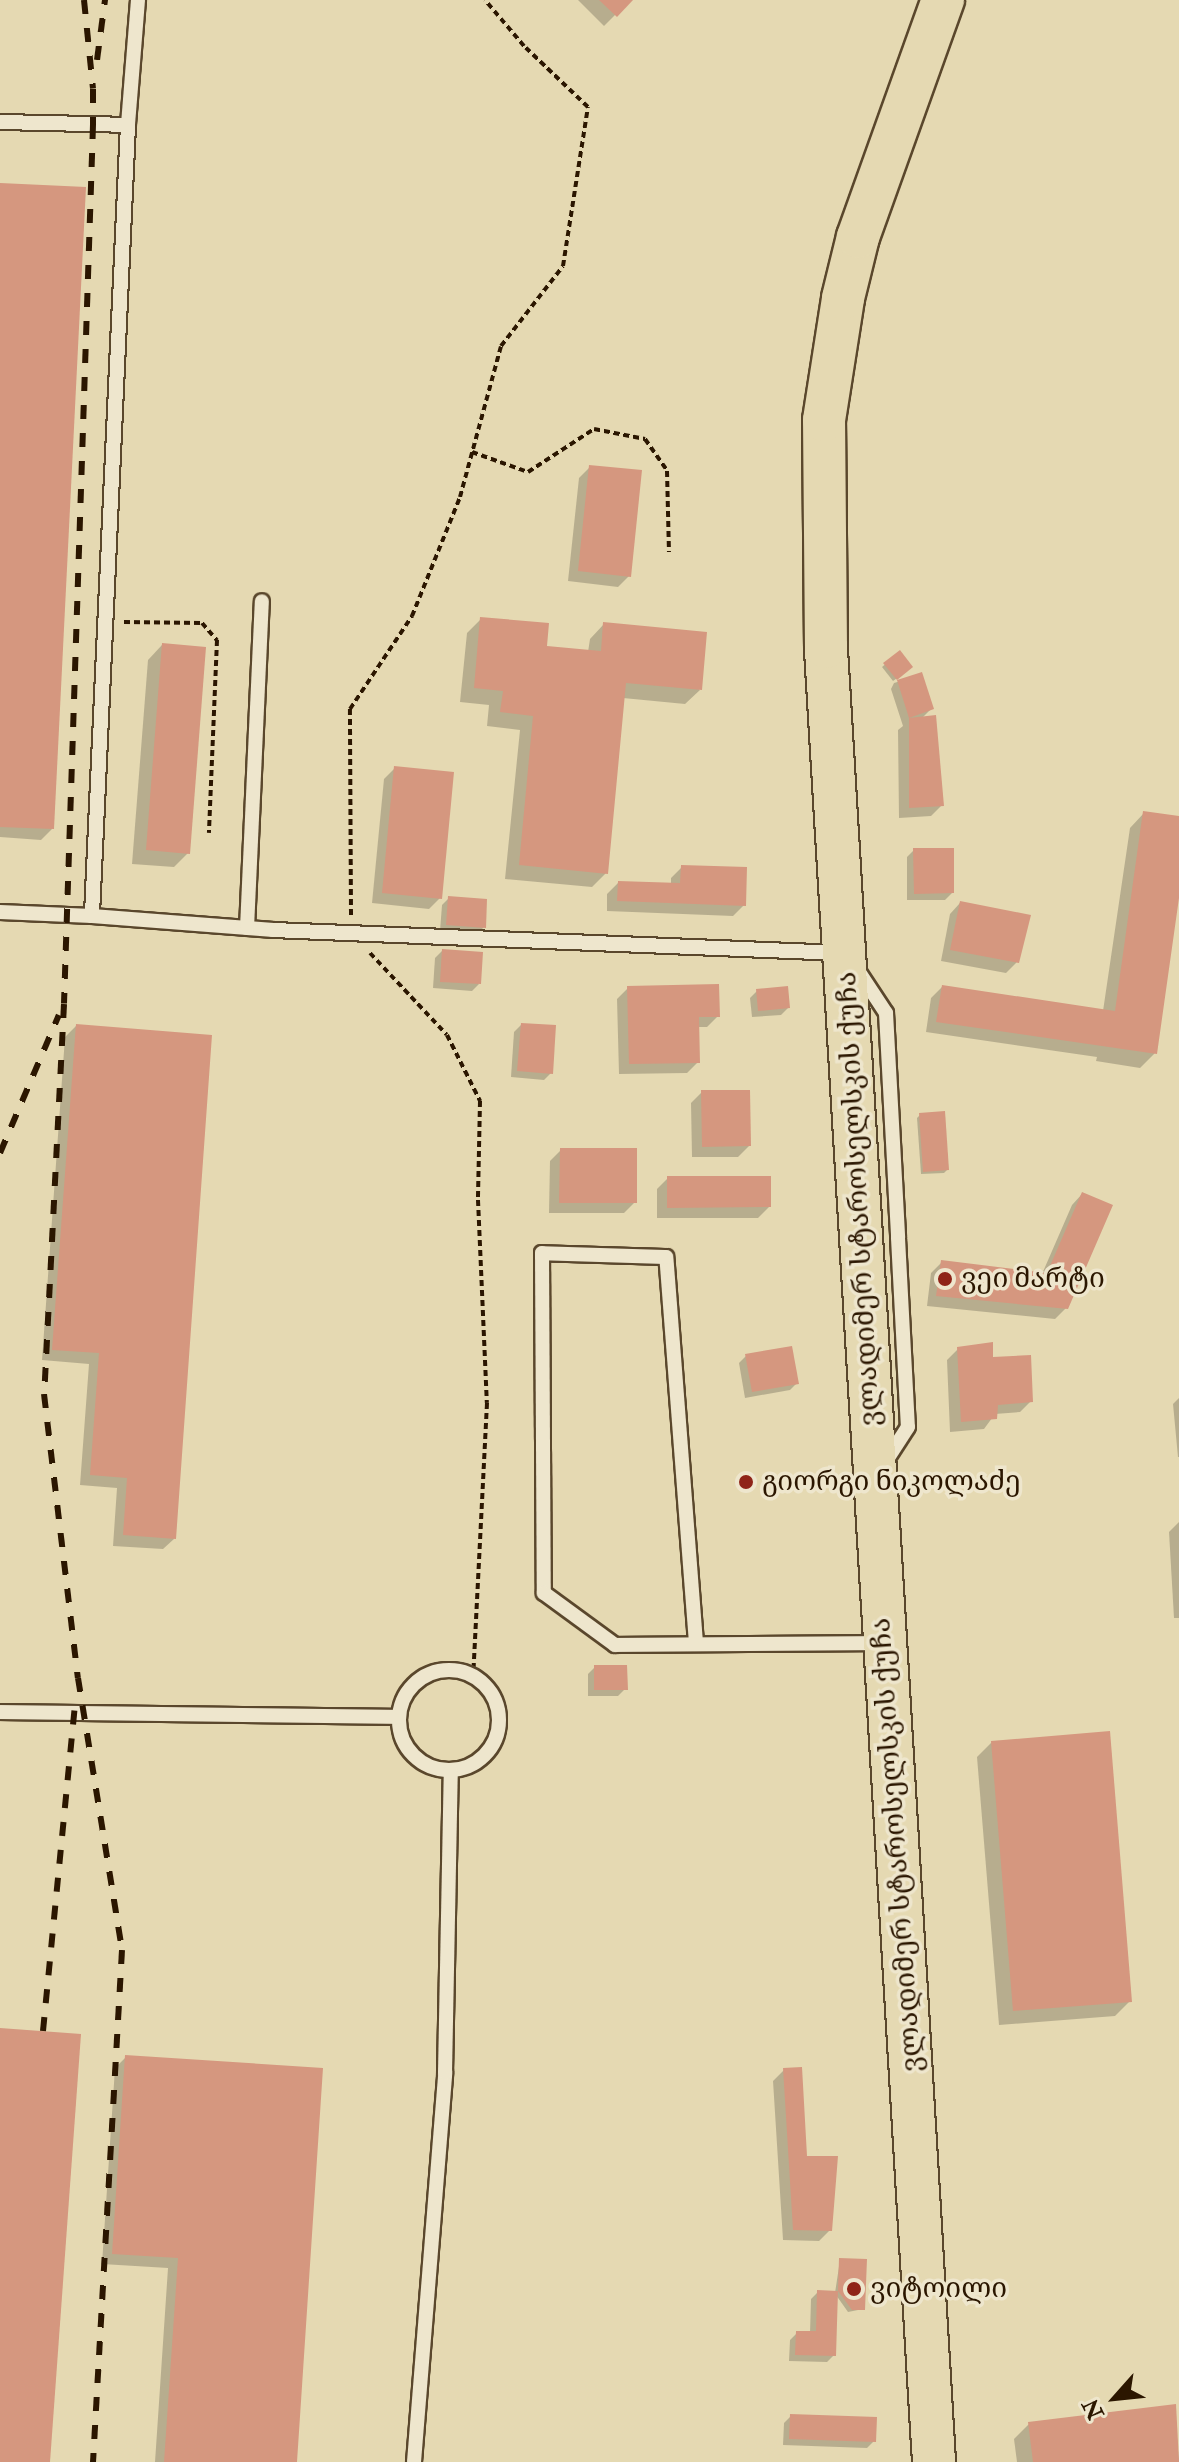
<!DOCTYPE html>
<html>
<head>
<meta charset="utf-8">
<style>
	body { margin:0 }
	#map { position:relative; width:1179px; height:2462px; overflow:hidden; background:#e5d9b2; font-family:"IM FELL Double Pica","Noto Serif Georgian",serif }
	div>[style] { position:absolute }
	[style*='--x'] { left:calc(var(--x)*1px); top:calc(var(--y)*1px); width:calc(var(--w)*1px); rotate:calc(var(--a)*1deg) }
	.shadow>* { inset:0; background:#0003 }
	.building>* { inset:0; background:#d5977f }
	.path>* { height:4px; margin-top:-2px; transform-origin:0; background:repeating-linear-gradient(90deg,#2b1600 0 6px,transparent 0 10px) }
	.roads { filter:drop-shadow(2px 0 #5a472c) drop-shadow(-2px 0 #5a472c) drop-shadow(0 2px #5a472c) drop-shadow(0 -2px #5a472c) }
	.lane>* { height:14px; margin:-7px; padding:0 7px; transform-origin:7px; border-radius:7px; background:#eee6cd }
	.lane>.ring { margin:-7px; padding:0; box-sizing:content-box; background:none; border:14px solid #eee6cd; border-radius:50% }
	.primary>* { height:42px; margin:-21px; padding:0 21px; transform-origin:21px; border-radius:21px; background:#e5d9b2 }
	.rail>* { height:6px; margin-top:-3px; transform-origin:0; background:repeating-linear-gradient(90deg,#2b1600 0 14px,transparent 0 28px) }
	.dots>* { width:22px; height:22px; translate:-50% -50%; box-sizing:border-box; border:4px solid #eee6cd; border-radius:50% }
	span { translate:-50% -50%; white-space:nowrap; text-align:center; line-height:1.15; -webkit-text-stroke:7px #eee6cd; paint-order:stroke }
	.street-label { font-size:28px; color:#2b1600 }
	.poi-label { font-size:28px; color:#2b1600 }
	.left { translate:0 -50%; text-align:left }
	.north { position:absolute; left:1075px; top:2358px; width:80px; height:80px; -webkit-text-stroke:6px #eee6cd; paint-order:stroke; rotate:243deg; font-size:22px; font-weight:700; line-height:32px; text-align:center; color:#2b1600 }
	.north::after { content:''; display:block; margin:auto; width:28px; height:36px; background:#2b1600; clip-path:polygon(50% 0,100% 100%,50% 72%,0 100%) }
</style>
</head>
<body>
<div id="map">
	<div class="shadow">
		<div style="clip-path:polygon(578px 0,630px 0,604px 26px)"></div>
		<div style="clip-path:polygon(0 185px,52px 829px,41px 840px,0 837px)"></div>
		<div style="clip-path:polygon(590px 467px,629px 576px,618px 587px,568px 581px,579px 478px)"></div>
		<div style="clip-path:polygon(481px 619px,545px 648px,588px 652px,590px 639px,604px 624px,700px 690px,685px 704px,623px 698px,606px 873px,592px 887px,505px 879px,520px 730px,487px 726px,489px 705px,460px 702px,467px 633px)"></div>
		<div style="clip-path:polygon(162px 645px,188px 853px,174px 867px,132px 864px,148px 660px)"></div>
		<div style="clip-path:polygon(899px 653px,908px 670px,893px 681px,882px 667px)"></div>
		<div style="clip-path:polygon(921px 675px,931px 709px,922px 718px,942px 805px,931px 816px,899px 818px,898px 730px,903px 726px,891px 689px,894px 683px)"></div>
		<div style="clip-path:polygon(395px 768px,440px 898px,429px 909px,372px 903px,384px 779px)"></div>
		<div style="clip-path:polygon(1144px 813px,1179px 818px,1179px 884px,1155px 1053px,1140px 1068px,1096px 1061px,1097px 1057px,926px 1032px,931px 998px,942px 987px,1103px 1011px,1130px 828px)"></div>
		<div style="clip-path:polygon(914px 850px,952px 893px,945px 900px,907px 900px,907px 857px)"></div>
		<div style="clip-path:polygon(682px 867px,744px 905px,733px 916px,607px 911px,607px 894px,618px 883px,671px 885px,671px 878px)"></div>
		<div style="clip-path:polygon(449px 898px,484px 927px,477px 934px,440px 931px,442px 905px)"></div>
		<div style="clip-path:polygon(960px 903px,1017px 962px,1006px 973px,941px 961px,950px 914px)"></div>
		<div style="clip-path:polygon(442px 951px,479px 984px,472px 991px,433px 988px,435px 958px)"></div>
		<div style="clip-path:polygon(628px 988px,718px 1016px,707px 1027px,697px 1027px,698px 1062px,687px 1073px,619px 1074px,617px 999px)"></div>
		<div style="clip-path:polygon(757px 991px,788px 1008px,781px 1015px,752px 1017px,750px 998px)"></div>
		<div style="clip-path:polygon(521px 1025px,551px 1073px,544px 1080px,511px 1077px,514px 1032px)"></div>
		<div style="clip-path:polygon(76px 1026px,174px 1539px,163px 1549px,113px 1546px,117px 1488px,80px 1485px,89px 1364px,42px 1360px,65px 1037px)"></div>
		<div style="clip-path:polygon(702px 1092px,749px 1146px,738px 1157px,692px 1157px,691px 1103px)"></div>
		<div style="clip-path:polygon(920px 1115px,947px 1170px,944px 1173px,921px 1174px,917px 1118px)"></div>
		<div style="clip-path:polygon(561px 1150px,635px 1202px,624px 1213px,549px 1213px,550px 1161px)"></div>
		<div style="clip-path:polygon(668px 1178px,769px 1207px,758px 1218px,657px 1218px,657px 1189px)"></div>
		<div style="clip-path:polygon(1082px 1194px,1066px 1308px,1055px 1319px,927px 1306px,931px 1273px,942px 1262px,1042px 1274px,1072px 1205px)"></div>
		<div style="clip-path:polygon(958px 1349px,991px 1359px,1031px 1401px,1020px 1412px,995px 1414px,984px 1429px,950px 1432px,947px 1360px)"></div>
		<div style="clip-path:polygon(746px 1356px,797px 1383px,790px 1390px,745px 1398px,739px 1363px)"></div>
		<div style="clip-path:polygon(1179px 1398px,1179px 1457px,1178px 1457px,1173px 1404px)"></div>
		<div style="clip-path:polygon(1179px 1522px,1179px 1618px,1174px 1618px,1169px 1532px)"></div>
		<div style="clip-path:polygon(595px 1667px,625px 1689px,618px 1696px,588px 1696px,588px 1674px)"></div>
		<div style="clip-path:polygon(992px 1742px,1130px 2001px,1115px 2016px,999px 2025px,977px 1757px)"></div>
		<div style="clip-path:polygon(126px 2057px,295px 2462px,155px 2462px,168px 2268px,102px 2264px,115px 2068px)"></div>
		<div style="clip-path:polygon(784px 2070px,805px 2158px,830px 2230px,819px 2241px,783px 2240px,773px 2081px)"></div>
		<div style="clip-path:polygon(840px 2260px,863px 2309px,848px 2312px,836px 2295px,834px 2355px,827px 2362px,789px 2361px,790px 2340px,797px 2333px,810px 2333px,811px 2299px,818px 2292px,835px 2293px)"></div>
		<div style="clip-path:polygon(1174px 2406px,1179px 2462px,1017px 2462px,1014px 2439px,1029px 2424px)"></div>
		<div style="clip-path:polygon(791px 2416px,874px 2441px,867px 2448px,783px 2445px,784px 2423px)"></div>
	</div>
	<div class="building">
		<div style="clip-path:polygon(599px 0,633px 0,617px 17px)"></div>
		<div style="clip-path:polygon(0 183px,86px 187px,54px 829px,0 827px)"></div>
		<div style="clip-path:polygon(589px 465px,642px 470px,631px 577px,578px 571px)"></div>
		<div style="clip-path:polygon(480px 617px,549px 623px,547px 646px,601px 651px,603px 622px,707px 632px,702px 690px,626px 683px,608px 874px,519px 865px,533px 716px,500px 712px,503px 691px,474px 688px)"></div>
		<div style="clip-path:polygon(162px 643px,206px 647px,190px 854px,146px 850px)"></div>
		<div style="clip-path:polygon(900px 650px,913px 667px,897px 680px,883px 663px)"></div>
		<div style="clip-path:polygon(922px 672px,934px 709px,909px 718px,897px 680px)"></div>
		<div style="clip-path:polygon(936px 715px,944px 806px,909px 808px,909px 718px)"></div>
		<div style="clip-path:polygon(394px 766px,454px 772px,442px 899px,382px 893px)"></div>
		<div style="clip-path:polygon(1143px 811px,1179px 816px,1179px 898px,1157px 1054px,936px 1022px,942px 985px,1115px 1011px)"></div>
		<div style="clip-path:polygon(913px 848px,954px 848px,954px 893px,914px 894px)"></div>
		<div style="clip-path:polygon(681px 865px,747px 867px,746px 906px,617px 901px,618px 881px,680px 883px)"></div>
		<div style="clip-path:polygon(448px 896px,487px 899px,486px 928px,446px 925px)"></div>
		<div style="clip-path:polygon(960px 901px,1031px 915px,1019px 963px,950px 950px)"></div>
		<div style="clip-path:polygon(442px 949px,483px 952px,481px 984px,440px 982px)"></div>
		<div style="clip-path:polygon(719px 984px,720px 1017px,699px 1017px,700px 1063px,629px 1064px,627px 986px)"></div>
		<div style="clip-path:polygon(788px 986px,790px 1008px,758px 1011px,756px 989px)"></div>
		<div style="clip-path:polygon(521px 1023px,556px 1025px,553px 1074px,517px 1071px)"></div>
		<div style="clip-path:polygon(76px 1024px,212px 1035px,176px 1539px,123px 1535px,127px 1478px,90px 1475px,99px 1353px,52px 1350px)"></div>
		<div style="clip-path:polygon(701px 1090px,750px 1090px,751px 1146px,702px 1147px)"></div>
		<div style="clip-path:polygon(945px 1111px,949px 1170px,923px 1172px,919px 1113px)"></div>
		<div style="clip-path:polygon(560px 1148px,637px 1148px,637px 1203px,559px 1203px)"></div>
		<div style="clip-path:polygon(667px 1176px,771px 1176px,771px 1207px,667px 1208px)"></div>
		<div style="clip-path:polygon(1082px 1192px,1113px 1205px,1068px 1309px,936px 1296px,941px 1260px,1047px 1273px)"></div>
		<div style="clip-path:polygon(993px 1342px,993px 1357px,1031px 1355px,1033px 1402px,998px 1405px,997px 1419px,961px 1422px,957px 1347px)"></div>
		<div style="clip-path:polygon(792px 1346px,799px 1384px,752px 1392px,745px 1354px)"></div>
		<div style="clip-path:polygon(594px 1665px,627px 1665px,628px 1690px,594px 1690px)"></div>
		<div style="clip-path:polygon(1110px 1731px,1132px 2002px,1013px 2011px,991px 1741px)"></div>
		<div style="clip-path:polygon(0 2028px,81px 2034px,50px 2462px,0 2462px)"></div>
		<div style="clip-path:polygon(125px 2055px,323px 2068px,297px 2462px,164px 2462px,178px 2258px,112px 2254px)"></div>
		<div style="clip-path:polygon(802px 2067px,807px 2156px,838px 2156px,832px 2231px,793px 2230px,783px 2068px)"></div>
		<div style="clip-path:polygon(839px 2258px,867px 2259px,865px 2310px,852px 2310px,838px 2291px,836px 2356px,795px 2355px,796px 2331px,816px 2331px,817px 2290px,838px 2291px)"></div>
		<div style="clip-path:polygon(1176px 2404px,1179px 2462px,1033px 2462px,1028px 2422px)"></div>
		<div style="clip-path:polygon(790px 2414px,877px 2417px,876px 2442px,789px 2439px)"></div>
	</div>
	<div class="path">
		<div style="--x:472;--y:452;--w:59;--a:19.7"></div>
		<div style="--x:528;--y:472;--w:79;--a:-33.1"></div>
		<div style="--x:594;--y:429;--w:52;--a:11.1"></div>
		<div style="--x:645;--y:439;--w:39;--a:55"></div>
		<div style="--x:667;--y:471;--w:81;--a:88.6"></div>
		<div style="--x:124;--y:622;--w:78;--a:0.7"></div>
		<div style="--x:202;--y:623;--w:23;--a:49"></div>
		<div style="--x:217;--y:640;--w:193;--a:92.4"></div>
		<div style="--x:351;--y:915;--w:206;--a:-90.3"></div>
		<div style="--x:350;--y:709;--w:112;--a:-56.3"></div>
		<div style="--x:412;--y:616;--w:128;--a:-68"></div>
		<div style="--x:460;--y:497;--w:156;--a:-74.8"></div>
		<div style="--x:501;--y:346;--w:101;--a:-52.2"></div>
		<div style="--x:563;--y:266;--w:161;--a:-81.1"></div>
		<div style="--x:588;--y:107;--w:88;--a:-136.4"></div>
		<div style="--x:524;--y:46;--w:60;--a:-130.3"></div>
		<div style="--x:370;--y:953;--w:112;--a:46.8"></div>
		<div style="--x:447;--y:1035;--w:74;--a:63.4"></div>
		<div style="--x:480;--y:1101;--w:99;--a:91.2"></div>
		<div style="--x:478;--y:1200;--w:203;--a:87.5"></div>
		<div style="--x:487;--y:1403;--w:273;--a:92.9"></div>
	</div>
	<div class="roads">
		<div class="lane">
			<div style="--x:138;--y:0;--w:125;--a:94.6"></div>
			<div style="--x:128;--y:125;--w:792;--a:92.61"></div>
			<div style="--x:92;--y:916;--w:182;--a:4.4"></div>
			<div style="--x:273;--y:930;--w:568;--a:2.32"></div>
			<div style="--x:0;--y:122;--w:128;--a:1.3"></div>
			<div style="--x:0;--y:912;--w:92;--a:2.5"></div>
			<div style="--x:247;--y:928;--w:327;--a:-87.4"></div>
			<div style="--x:857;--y:969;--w:53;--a:56.6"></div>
			<div style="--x:886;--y:1013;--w:225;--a:86.9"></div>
			<div style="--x:898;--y:1238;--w:189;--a:87"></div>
			<div style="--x:908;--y:1427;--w:44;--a:123"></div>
			<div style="--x:696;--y:1643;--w:387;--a:-94.4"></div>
			<div style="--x:666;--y:1257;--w:124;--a:-178.2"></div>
			<div style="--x:542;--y:1253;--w:340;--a:89.7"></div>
			<div style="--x:544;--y:1593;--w:88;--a:36.2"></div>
			<div style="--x:615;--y:1645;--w:268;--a:-0.4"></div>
			<div class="ring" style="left:399px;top:1670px;width:86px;height:86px"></div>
			<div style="--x:0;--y:1712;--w:399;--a:0.7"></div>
			<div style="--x:414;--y:2462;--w:390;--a:-85.4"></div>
			<div style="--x:445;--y:2073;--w:302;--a:-88.9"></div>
		</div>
		<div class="primary">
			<div style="--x:934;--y:2462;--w:1818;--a:-93.41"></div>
			<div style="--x:826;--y:647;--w:227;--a:-90.5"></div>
			<div style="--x:824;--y:420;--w:123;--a:-81.1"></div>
			<div style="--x:843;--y:298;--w:63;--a:-76.2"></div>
			<div style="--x:858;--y:237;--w:252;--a:-70.3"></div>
		</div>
	</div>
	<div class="rail">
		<div style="--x:84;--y:0;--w:89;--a:84.2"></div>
		<div style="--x:93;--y:89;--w:36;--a:90"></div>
		<div style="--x:93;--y:125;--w:879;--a:91.89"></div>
		<div style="--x:64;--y:1004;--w:391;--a:92.9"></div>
		<div style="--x:44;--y:1394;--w:286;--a:83.2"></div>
		<div style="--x:78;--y:1678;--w:276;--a:80.8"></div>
		<div style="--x:122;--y:1950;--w:513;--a:93.24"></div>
		<div style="--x:97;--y:60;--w:61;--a:-82.4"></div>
		<div style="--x:0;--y:1153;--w:150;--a:-66.9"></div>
		<div style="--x:43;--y:2031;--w:331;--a:-84.4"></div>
	</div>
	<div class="dots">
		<div style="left:945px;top:1279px;background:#8f2418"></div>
		<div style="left:746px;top:1482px;background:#8f2418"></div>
		<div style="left:854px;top:2289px;background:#8f2418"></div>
	</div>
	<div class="street-label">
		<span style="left:859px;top:1199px;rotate:-93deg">ვლადიმერ სტაროსელსკის ქუჩა</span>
		<span style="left:897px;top:1845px;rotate:-94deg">ვლადიმერ სტაროსელსკის ქუჩა</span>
	</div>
	<div class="poi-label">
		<span class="left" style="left:961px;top:1279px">ვეი მარტი</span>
		<span class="left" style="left:762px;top:1482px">გიორგი ნიკოლაძე</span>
		<span class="left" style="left:870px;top:2289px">ვიტოილი</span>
	</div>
	<div class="north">N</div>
</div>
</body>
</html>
